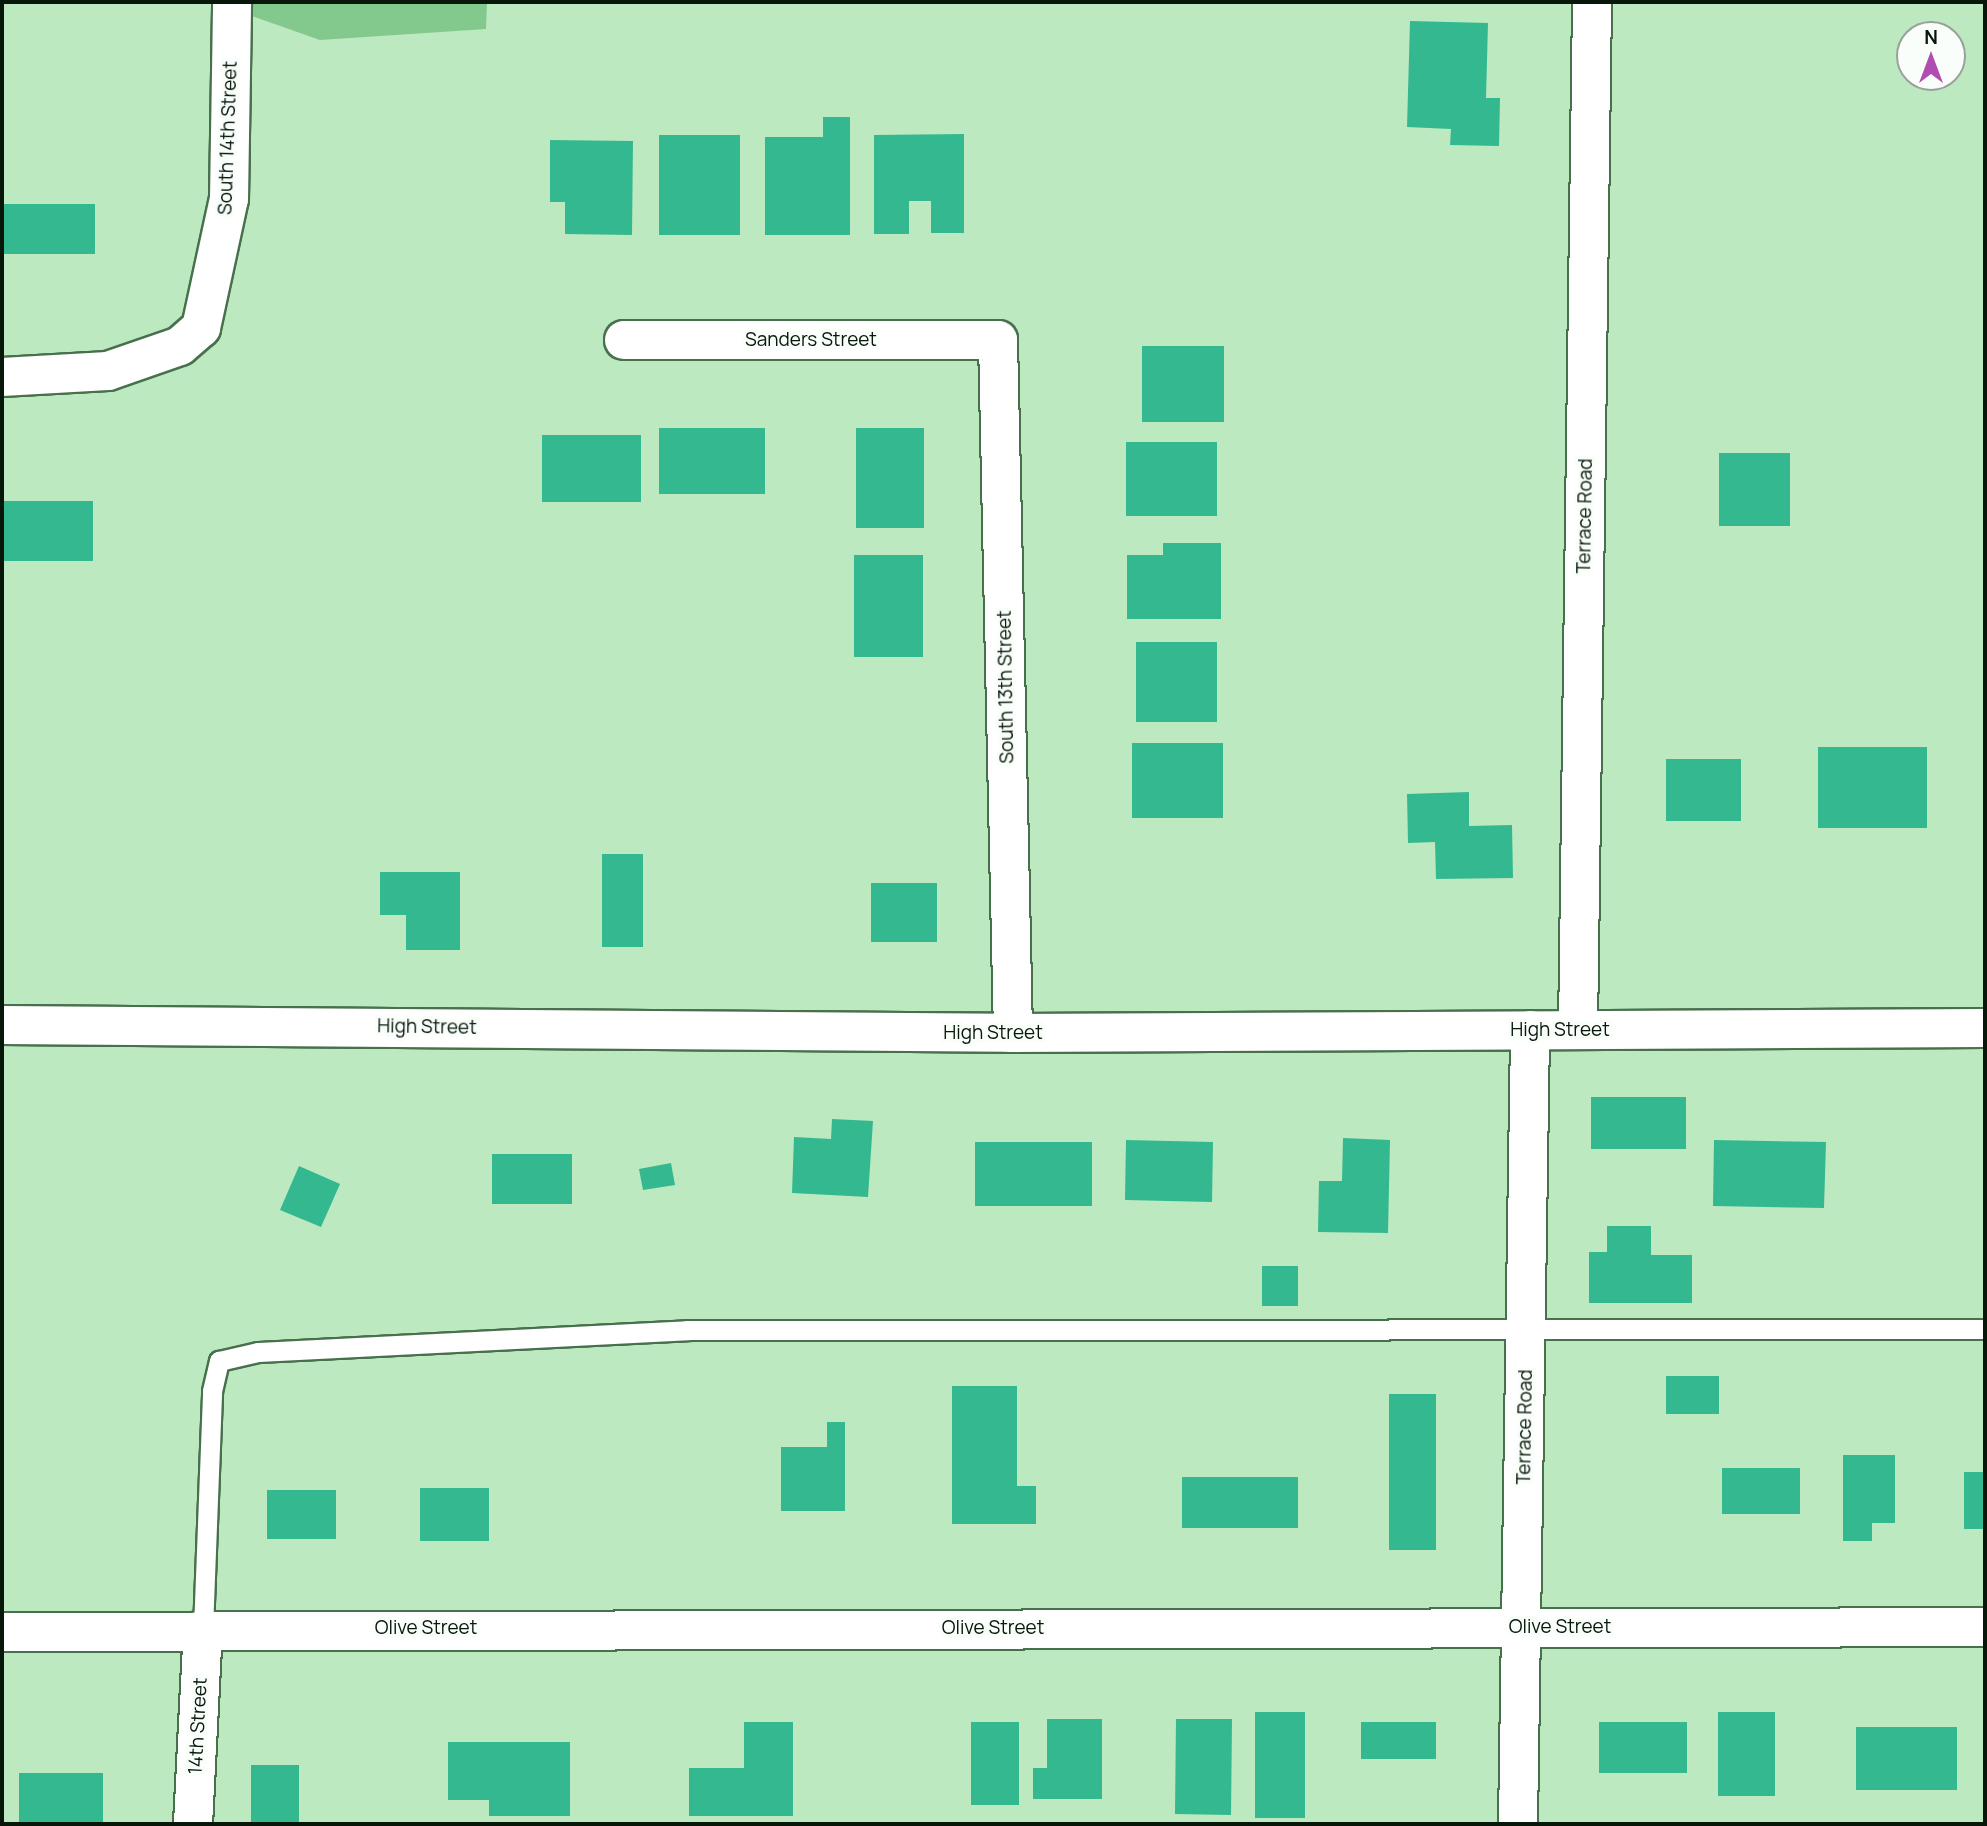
<!DOCTYPE html>
<html>
<head>
<meta charset="utf-8">
<style>
	body { margin:0 }
	#map { position:relative; width:1987px; height:1826px; overflow:hidden; background:#bce9c0; font-family:Manrope,sans-serif }
	div>[style] { position:absolute }
	[style*='--x'] { left:calc(var(--x)*1px); top:calc(var(--y)*1px); width:calc(var(--w)*1px); rotate:calc(var(--a)*1deg) }
	.green>* { inset:0; background:#83c88c }
	.building>* { inset:0; background:#34b88f }
	.roads { filter:drop-shadow(2px 0 #48704d) drop-shadow(-2px 0 #48704d) drop-shadow(0 2px #48704d) drop-shadow(0 -2px #48704d) }
	.service>* { height:19px; margin:-9.5px; padding:0 9.5px; transform-origin:9.5px; border-radius:9.5px; background:#fff }
	.minor>* { height:38px; margin:-19px; padding:0 19px; transform-origin:19px; border-radius:19px; background:#fff }
	span { translate:-50% -50%; white-space:nowrap; text-align:center; line-height:1.15; -webkit-text-stroke:7px #f9fefa; paint-order:stroke }
	.street-label { font-size:19px; color:#071709 }
	.frame { position:absolute; inset:0; border:4px solid #071709; pointer-events:none }
	.north { position:absolute; left:1896px; top:21px; width:70px; height:70px; box-sizing:border-box; background:#f9fefa; border:2px solid #98a29a; border-radius:50%; rotate:0deg; font-size:19px; font-weight:700; line-height:28px; text-align:center; color:#071709 }
	.north::after { content:''; display:block; margin:auto; width:24px; height:32px; background:#b14cb1; clip-path:polygon(50% 0,100% 100%,50% 72%,0 100%) }
</style>
</head>
<body>
<div id="map">
	<div class="green">
		<div style="clip-path:polygon(212px 2px,487px 2px,486px 29px,320px 40px)"></div>
	</div>
	<div class="building">
		<div style="clip-path:polygon(1410px 21px,1488px 23px,1486px 98px,1500px 98px,1499px 146px,1450px 145px,1451px 129px,1407px 127px)"></div>
		<div style="clip-path:polygon(823px 117px,850px 117px,850px 235px,765px 235px,765px 137px,823px 137px)"></div>
		<div style="clip-path:polygon(964px 134px,964px 233px,931px 233px,931px 201px,909px 201px,909px 234px,874px 234px,874px 135px)"></div>
		<div style="clip-path:polygon(659px 135px,740px 135px,740px 235px,659px 235px)"></div>
		<div style="clip-path:polygon(550px 140px,633px 141px,632px 235px,565px 234px,565px 202px,550px 202px)"></div>
		<div style="clip-path:polygon(2px 204px,95px 204px,95px 254px,2px 254px)"></div>
		<div style="clip-path:polygon(1142px 346px,1224px 346px,1224px 422px,1142px 422px)"></div>
		<div style="clip-path:polygon(659px 428px,765px 428px,765px 494px,659px 494px)"></div>
		<div style="clip-path:polygon(856px 428px,924px 428px,924px 528px,856px 528px)"></div>
		<div style="clip-path:polygon(542px 435px,641px 435px,641px 502px,542px 502px)"></div>
		<div style="clip-path:polygon(1126px 442px,1217px 442px,1217px 516px,1126px 516px)"></div>
		<div style="clip-path:polygon(1719px 453px,1790px 453px,1790px 526px,1719px 526px)"></div>
		<div style="clip-path:polygon(2px 501px,93px 501px,93px 561px,2px 561px)"></div>
		<div style="clip-path:polygon(1163px 543px,1221px 543px,1221px 619px,1127px 619px,1127px 555px,1163px 555px)"></div>
		<div style="clip-path:polygon(854px 555px,923px 555px,923px 657px,854px 657px)"></div>
		<div style="clip-path:polygon(1136px 642px,1217px 642px,1217px 722px,1136px 722px)"></div>
		<div style="clip-path:polygon(1132px 743px,1223px 743px,1223px 818px,1132px 818px)"></div>
		<div style="clip-path:polygon(1818px 747px,1927px 747px,1927px 828px,1818px 828px)"></div>
		<div style="clip-path:polygon(1666px 759px,1741px 759px,1741px 821px,1666px 821px)"></div>
		<div style="clip-path:polygon(1469px 792px,1469px 826px,1512px 825px,1513px 878px,1436px 879px,1435px 842px,1408px 843px,1407px 794px)"></div>
		<div style="clip-path:polygon(602px 854px,643px 854px,643px 947px,602px 947px)"></div>
		<div style="clip-path:polygon(380px 872px,460px 872px,460px 950px,406px 950px,406px 915px,380px 915px)"></div>
		<div style="clip-path:polygon(871px 883px,937px 883px,937px 942px,871px 942px)"></div>
		<div style="clip-path:polygon(1591px 1097px,1686px 1097px,1686px 1149px,1591px 1149px)"></div>
		<div style="clip-path:polygon(832px 1119px,873px 1121px,868px 1197px,792px 1193px,794px 1137px,831px 1139px)"></div>
		<div style="clip-path:polygon(1343px 1138px,1390px 1140px,1388px 1233px,1318px 1232px,1319px 1181px,1342px 1181px)"></div>
		<div style="clip-path:polygon(1126px 1140px,1213px 1142px,1212px 1202px,1125px 1200px)"></div>
		<div style="clip-path:polygon(1714px 1140px,1826px 1142px,1824px 1208px,1713px 1206px)"></div>
		<div style="clip-path:polygon(975px 1142px,1092px 1142px,1092px 1206px,975px 1206px)"></div>
		<div style="clip-path:polygon(492px 1154px,572px 1154px,572px 1204px,492px 1204px)"></div>
		<div style="clip-path:polygon(671px 1163px,675px 1185px,643px 1190px,639px 1169px)"></div>
		<div style="clip-path:polygon(299px 1166px,340px 1184px,321px 1227px,280px 1210px)"></div>
		<div style="clip-path:polygon(1607px 1226px,1651px 1226px,1651px 1255px,1692px 1255px,1692px 1303px,1589px 1303px,1589px 1252px,1607px 1252px)"></div>
		<div style="clip-path:polygon(1262px 1266px,1298px 1266px,1298px 1306px,1262px 1306px)"></div>
		<div style="clip-path:polygon(1666px 1376px,1719px 1376px,1719px 1414px,1666px 1414px)"></div>
		<div style="clip-path:polygon(952px 1386px,1017px 1386px,1017px 1486px,1036px 1486px,1036px 1524px,952px 1524px)"></div>
		<div style="clip-path:polygon(1389px 1394px,1436px 1394px,1436px 1550px,1389px 1550px)"></div>
		<div style="clip-path:polygon(827px 1422px,845px 1422px,845px 1511px,781px 1511px,781px 1447px,827px 1447px)"></div>
		<div style="clip-path:polygon(1843px 1455px,1895px 1455px,1895px 1523px,1872px 1523px,1872px 1541px,1843px 1541px)"></div>
		<div style="clip-path:polygon(1722px 1468px,1800px 1468px,1800px 1514px,1722px 1514px)"></div>
		<div style="clip-path:polygon(1964px 1472px,1985px 1472px,1985px 1529px,1964px 1529px)"></div>
		<div style="clip-path:polygon(1182px 1477px,1298px 1477px,1298px 1528px,1182px 1528px)"></div>
		<div style="clip-path:polygon(420px 1488px,489px 1488px,489px 1541px,420px 1541px)"></div>
		<div style="clip-path:polygon(267px 1490px,336px 1490px,336px 1539px,267px 1539px)"></div>
		<div style="clip-path:polygon(1255px 1712px,1305px 1712px,1305px 1818px,1255px 1818px)"></div>
		<div style="clip-path:polygon(1718px 1712px,1775px 1712px,1775px 1796px,1718px 1796px)"></div>
		<div style="clip-path:polygon(1047px 1719px,1102px 1719px,1102px 1799px,1033px 1799px,1033px 1768px,1047px 1768px)"></div>
		<div style="clip-path:polygon(1176px 1719px,1232px 1719px,1231px 1815px,1175px 1814px)"></div>
		<div style="clip-path:polygon(744px 1722px,793px 1722px,793px 1816px,689px 1816px,689px 1768px,744px 1768px)"></div>
		<div style="clip-path:polygon(971px 1722px,1019px 1722px,1019px 1805px,971px 1805px)"></div>
		<div style="clip-path:polygon(1361px 1722px,1436px 1722px,1436px 1759px,1361px 1759px)"></div>
		<div style="clip-path:polygon(1599px 1722px,1687px 1722px,1687px 1773px,1599px 1773px)"></div>
		<div style="clip-path:polygon(1856px 1727px,1957px 1727px,1957px 1790px,1856px 1790px)"></div>
		<div style="clip-path:polygon(448px 1742px,570px 1742px,570px 1816px,489px 1816px,489px 1800px,448px 1800px)"></div>
		<div style="clip-path:polygon(251px 1765px,299px 1765px,299px 1824px,251px 1824px)"></div>
		<div style="clip-path:polygon(19px 1773px,103px 1773px,103px 1824px,19px 1824px)"></div>
	</div>
	<div class="roads">
		<div class="service">
			<div style="--x:203;--y:1629;--w:238;--a:-87.8"></div>
			<div style="--x:212;--y:1391;--w:31;--a:-77"></div>
			<div style="--x:219;--y:1361;--w:40;--a:-13"></div>
			<div style="--x:258;--y:1352;--w:430;--a:-2.9"></div>
			<div style="--x:687;--y:1330;--w:1298;--a:-0.04"></div>
		</div>
		<div class="minor">
			<div style="--x:624;--y:340;--w:374;--a:0"></div>
			<div style="--x:998;--y:340;--w:693;--a:88.76"></div>
			<div style="--x:2;--y:377;--w:106;--a:-3.2"></div>
			<div style="--x:108;--y:371;--w:76;--a:-19.1"></div>
			<div style="--x:180;--y:346;--w:28;--a:-41"></div>
			<div style="--x:201;--y:328;--w:132;--a:-77.8"></div>
			<div style="--x:229;--y:199;--w:197;--a:-89.1"></div>
			<div style="--x:2;--y:1025;--w:1011;--a:0.45"></div>
			<div style="--x:1013;--y:1033;--w:972;--a:-0.29"></div>
			<div style="--x:1578;--y:1030;--w:1028;--a:-89.22"></div>
			<div style="--x:2;--y:1632;--w:1983;--a:-0.14"></div>
			<div style="--x:193;--y:1824;--w:195;--a:-87.1"></div>
			<div style="--x:1518;--y:1824;--w:794;--a:-89.13"></div>
		</div>
	</div>
	<div class="street-label">
		<span style="left:228px;top:138px;rotate:-88deg">South 14th Street</span>
		<span style="left:811px;top:340px">Sanders Street</span>
		<span style="left:1585px;top:516px;rotate:-89deg">Terrace Road</span>
		<span style="left:1006px;top:687px;rotate:-91deg">South 13th Street</span>
		<span style="left:427px;top:1027px;rotate:1deg">High Street</span>
		<span style="left:1560px;top:1030px">High Street</span>
		<span style="left:993px;top:1033px">High Street</span>
		<span style="left:1525px;top:1427px;rotate:-89deg">Terrace Road</span>
		<span style="left:1560px;top:1627px">Olive Street</span>
		<span style="left:426px;top:1628px">Olive Street</span>
		<span style="left:993px;top:1628px">Olive Street</span>
		<span style="left:198px;top:1726px;rotate:-87deg">14th Street</span>
	</div>
	<div class="frame"></div>
	<div class="north">N</div>
</div>
</body>
</html>
